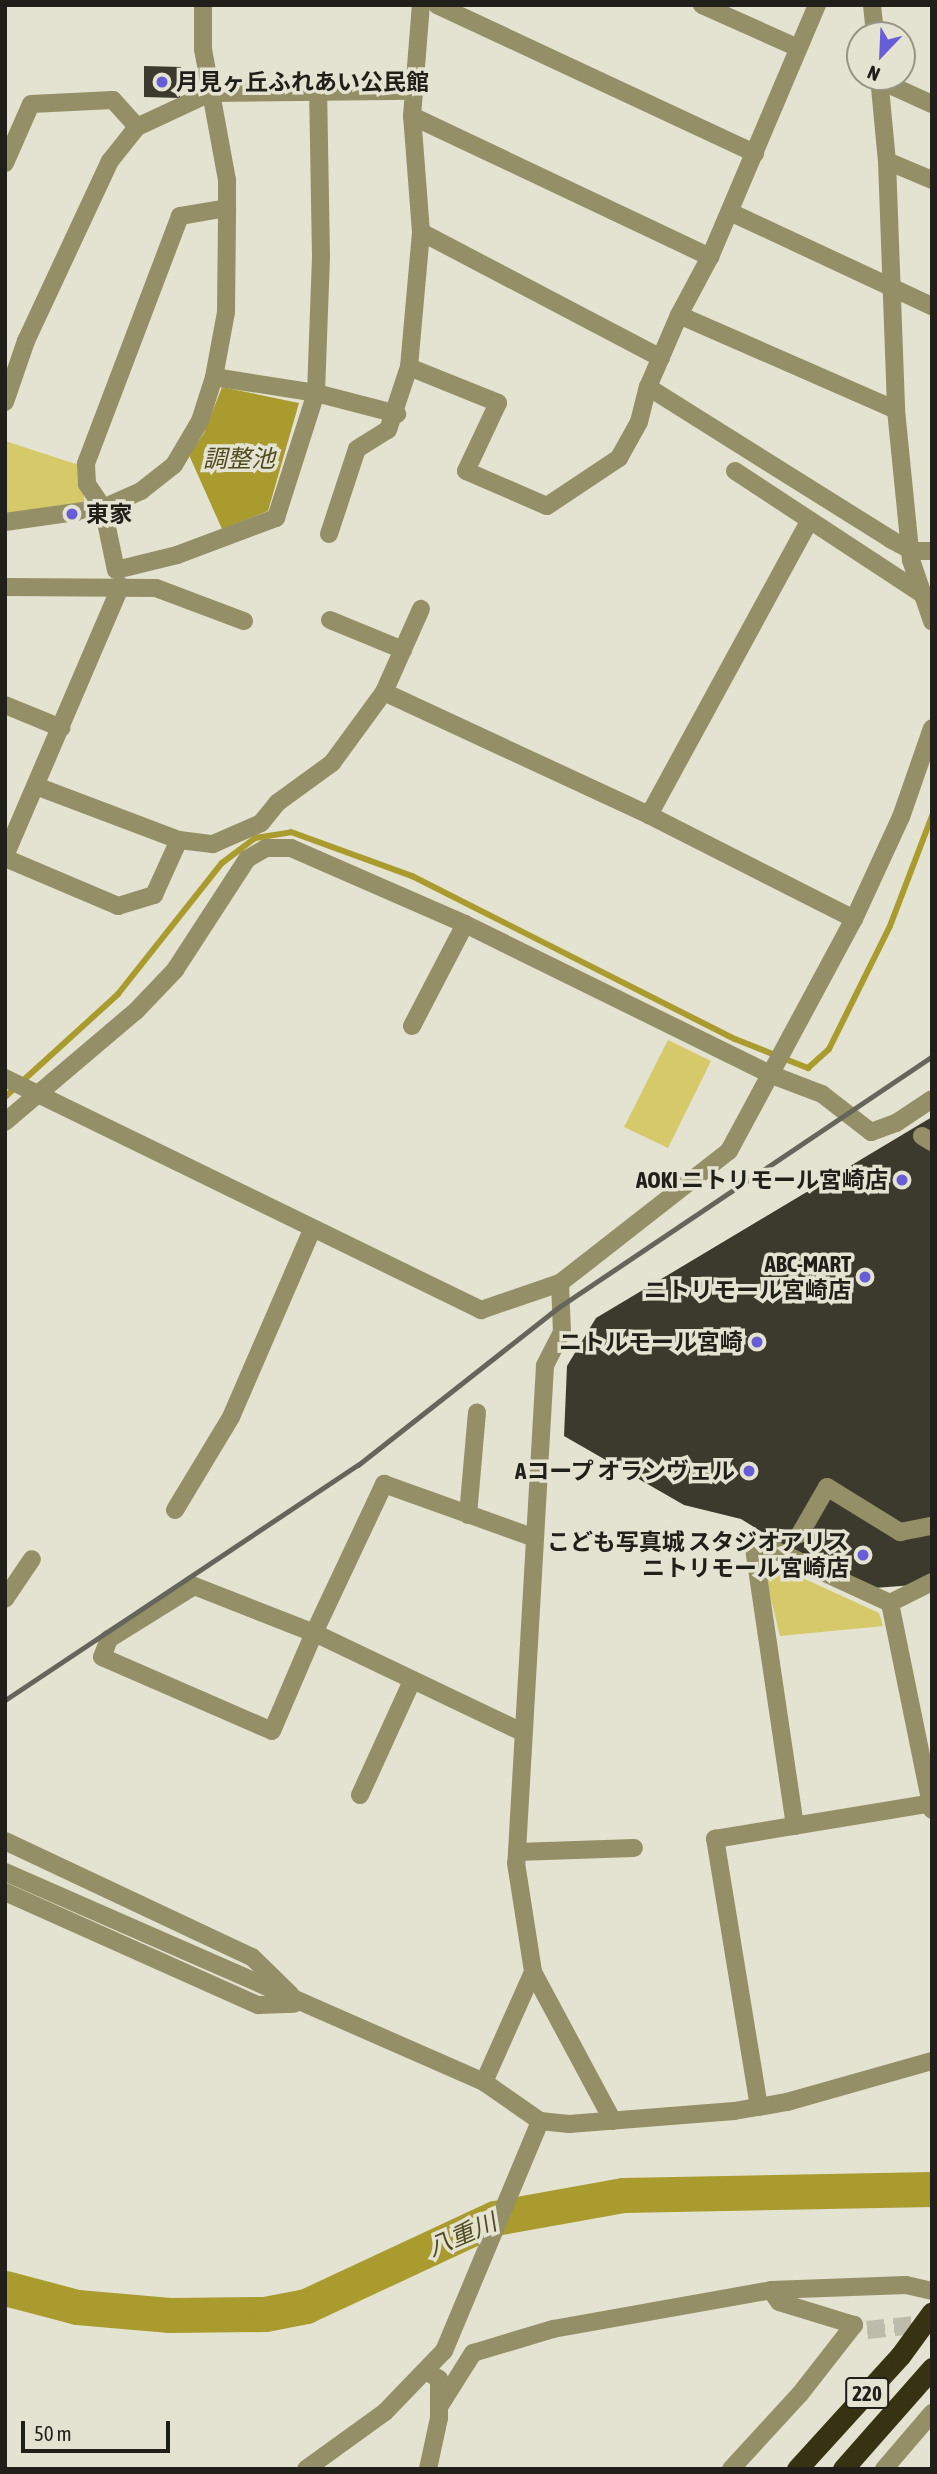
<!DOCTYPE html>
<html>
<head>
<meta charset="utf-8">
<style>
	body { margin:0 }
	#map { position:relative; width:937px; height:2474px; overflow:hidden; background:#e4e2d0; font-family:"Asap Condensed","Noto Sans JP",sans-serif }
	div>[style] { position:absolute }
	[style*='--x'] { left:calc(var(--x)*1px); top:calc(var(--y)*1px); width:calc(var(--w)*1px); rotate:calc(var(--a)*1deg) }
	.green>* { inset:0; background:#d5c96a }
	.water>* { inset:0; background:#a99b2e }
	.stream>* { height:6px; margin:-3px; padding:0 3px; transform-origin:3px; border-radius:3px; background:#a99b2e }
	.river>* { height:35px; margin:-17.5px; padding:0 17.5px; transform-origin:17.5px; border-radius:17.5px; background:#a99b2e }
	.building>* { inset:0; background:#3c3a2c }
	.minor-tunnel>* { height:18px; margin-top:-9px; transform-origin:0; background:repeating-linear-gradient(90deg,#bdbbab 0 18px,transparent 0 27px) }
	.minor>* { height:18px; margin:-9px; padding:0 9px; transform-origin:9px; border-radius:9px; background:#948f66 }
	.highway>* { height:21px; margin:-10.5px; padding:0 10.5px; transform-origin:10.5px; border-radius:10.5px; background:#373312 }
	.rail>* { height:5px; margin:-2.5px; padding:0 2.5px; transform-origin:2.5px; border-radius:2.5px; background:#66655b }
	.dots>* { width:19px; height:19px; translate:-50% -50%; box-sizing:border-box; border:4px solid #e4e2d0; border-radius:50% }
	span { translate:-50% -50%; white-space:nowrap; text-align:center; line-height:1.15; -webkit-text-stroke:7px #e4e2d0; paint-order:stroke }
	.shield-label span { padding:2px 5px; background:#e4e2d0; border:2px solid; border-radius:5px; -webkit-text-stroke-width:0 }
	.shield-label { font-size:21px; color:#201f19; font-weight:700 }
	.poi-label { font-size:23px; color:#201f19; font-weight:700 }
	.left { translate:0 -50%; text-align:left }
	.right { translate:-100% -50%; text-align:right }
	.water-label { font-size:24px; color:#504b1f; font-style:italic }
	.frame { position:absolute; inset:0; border:7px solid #201f19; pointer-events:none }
	.north { position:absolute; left:846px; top:21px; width:70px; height:70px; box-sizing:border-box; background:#e4e2d0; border:2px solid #969487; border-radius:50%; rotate:203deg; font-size:19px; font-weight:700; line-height:28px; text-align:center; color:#201f19 }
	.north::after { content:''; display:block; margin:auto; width:24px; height:32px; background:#665dd7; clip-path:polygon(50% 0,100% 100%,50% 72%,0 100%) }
	.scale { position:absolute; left:21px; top:2421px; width:149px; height:32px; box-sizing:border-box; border:4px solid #201f19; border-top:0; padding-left:9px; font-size:21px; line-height:24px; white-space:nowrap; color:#201f19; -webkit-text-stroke:5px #e4e2d0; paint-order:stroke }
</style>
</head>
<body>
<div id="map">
	<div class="green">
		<div style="clip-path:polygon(5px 441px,79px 465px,86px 510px,5px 517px)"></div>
		<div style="clip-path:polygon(668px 1040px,711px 1061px,668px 1148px,624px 1127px)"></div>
		<div style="clip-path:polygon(761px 1559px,879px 1613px,883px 1626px,780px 1636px)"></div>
	</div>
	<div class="water">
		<div style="clip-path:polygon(222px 387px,299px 403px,268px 511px,222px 529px,189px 455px,204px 433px)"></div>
	</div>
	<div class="stream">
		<div style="--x:5;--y:1097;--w:153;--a:-42.3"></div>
		<div style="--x:118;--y:994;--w:167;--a:-51.6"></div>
		<div style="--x:222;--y:863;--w:41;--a:-37.1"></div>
		<div style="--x:255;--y:838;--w:36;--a:-9"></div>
		<div style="--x:291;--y:832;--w:129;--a:20"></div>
		<div style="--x:412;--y:876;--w:362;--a:26.8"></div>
		<div style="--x:735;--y:1039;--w:79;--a:21.7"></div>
		<div style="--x:808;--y:1068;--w:28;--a:-42"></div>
		<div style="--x:829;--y:1049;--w:137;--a:-63.6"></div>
		<div style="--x:890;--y:926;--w:118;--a:-69.1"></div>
	</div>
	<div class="river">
		<div style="--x:5;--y:2288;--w:74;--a:14.8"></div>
		<div style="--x:77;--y:2307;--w:93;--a:4.9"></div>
		<div style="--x:170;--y:2315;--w:95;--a:-0.6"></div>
		<div style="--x:265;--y:2314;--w:42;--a:-11"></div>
		<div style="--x:306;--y:2306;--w:208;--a:-25"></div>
		<div style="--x:495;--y:2218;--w:130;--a:-10.2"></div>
		<div style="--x:623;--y:2195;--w:309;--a:-1.1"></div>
	</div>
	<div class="building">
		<div style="clip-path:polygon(144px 66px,181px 67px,180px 98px,144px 97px)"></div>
		<div style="clip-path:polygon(932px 1117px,932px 1574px,914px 1585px,874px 1588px,791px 1550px,741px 1519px,684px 1505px,564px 1436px,567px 1366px,596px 1318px)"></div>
	</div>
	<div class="minor-tunnel">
		<div style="--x:867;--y:2330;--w:65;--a:-6.1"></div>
	</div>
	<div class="minor">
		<div style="--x:437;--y:5;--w:351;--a:25"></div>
		<div style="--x:702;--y:5;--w:105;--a:24.1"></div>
		<div style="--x:872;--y:5;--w:30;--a:84"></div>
		<div style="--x:879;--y:77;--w:84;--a:84.6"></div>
		<div style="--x:887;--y:161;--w:249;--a:87.9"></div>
		<div style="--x:896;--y:410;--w:151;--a:84.3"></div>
		<div style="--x:911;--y:560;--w:65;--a:71"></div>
		<div style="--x:879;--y:80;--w:58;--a:24.4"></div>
		<div style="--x:412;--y:116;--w:330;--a:25.3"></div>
		<div style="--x:887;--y:161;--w:49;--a:22.9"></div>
		<div style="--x:5;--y:163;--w:64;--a:-66.2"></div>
		<div style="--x:31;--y:104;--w:82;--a:-2.8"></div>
		<div style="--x:113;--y:100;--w:36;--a:48"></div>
		<div style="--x:227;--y:208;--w:48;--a:170.3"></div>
		<div style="--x:180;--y:216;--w:265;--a:110.8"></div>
		<div style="--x:86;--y:464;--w:20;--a:87"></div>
		<div style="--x:87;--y:484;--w:29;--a:56"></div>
		<div style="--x:103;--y:508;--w:63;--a:78.2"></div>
		<div style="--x:116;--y:570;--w:63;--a:-13.8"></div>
		<div style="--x:177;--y:555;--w:106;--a:-20.5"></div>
		<div style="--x:276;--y:518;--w:131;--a:-72.3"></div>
		<div style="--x:316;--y:393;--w:136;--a:-87.9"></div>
		<div style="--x:321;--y:257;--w:168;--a:-91"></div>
		<div style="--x:730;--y:212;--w:223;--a:25"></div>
		<div style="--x:421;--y:232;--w:271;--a:27.7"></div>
		<div style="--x:679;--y:315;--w:237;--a:23.6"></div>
		<div style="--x:409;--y:367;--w:96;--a:22"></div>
		<div style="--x:498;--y:403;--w:75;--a:115.2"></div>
		<div style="--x:466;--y:471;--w:88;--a:23.4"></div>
		<div style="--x:547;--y:506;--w:87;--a:-33.7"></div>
		<div style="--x:619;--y:458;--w:41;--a:-60.9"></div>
		<div style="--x:639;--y:422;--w:36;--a:-76"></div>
		<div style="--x:648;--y:387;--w:78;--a:-66.7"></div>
		<div style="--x:679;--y:315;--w:66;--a:-61.9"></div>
		<div style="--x:710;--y:257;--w:274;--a:-67"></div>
		<div style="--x:214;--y:377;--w:103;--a:8.9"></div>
		<div style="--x:316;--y:393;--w:84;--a:14.5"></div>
		<div style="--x:648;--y:387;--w:286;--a:32.1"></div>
		<div style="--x:890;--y:539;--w:26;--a:28"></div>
		<div style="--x:913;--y:551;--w:19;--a:0"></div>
		<div style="--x:5;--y:402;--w:65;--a:-71"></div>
		<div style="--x:26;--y:341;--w:199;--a:-65"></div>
		<div style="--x:110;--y:161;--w:43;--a:-51.5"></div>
		<div style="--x:137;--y:127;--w:81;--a:-25"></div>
		<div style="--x:210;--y:93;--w:204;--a:-0.6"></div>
		<div style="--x:735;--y:471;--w:222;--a:33.3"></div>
		<div style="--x:5;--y:522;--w:99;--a:-8.1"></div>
		<div style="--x:103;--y:508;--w:42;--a:-24.1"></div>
		<div style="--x:141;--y:491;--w:42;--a:-38.2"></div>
		<div style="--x:174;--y:465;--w:51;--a:-59.4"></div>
		<div style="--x:200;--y:421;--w:46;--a:-72.3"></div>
		<div style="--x:214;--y:377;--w:66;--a:-79.5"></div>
		<div style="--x:226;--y:312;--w:104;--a:-89.4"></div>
		<div style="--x:227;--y:208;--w:28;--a:-90"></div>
		<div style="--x:227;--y:180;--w:133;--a:-100.4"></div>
		<div style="--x:203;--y:49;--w:44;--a:-90"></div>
		<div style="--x:329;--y:534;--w:89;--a:-71.8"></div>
		<div style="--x:357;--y:449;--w:36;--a:-32"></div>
		<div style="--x:388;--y:430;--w:66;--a:-71.6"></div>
		<div style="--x:409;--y:367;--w:136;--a:-84.9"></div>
		<div style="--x:421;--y:232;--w:116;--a:-94.4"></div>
		<div style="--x:412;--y:116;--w:111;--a:-85.4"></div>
		<div style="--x:5;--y:587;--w:151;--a:0.4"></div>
		<div style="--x:156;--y:588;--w:94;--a:20.6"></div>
		<div style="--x:330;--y:620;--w:79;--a:22.3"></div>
		<div style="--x:384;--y:692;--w:292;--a:24.9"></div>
		<div style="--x:649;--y:815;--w:230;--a:26.9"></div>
		<div style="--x:5;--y:705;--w:61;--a:22.3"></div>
		<div style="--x:36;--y:786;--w:153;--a:20.7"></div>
		<div style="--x:179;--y:840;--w:34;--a:7"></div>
		<div style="--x:213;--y:844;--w:52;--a:-23.6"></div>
		<div style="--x:261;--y:823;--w:26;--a:-51"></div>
		<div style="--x:277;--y:803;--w:68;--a:-36"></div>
		<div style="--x:332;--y:763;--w:88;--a:-53.8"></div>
		<div style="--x:384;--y:692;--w:91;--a:-66"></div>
		<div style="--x:649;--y:815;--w:335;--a:-61.4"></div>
		<div style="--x:5;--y:856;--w:294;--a:-66.8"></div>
		<div style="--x:5;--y:858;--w:123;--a:23"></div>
		<div style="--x:118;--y:906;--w:38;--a:-17"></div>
		<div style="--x:154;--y:895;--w:60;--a:-65.6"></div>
		<div style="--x:412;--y:1026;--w:115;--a:-62.5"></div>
		<div style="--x:5;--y:1078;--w:530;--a:25.98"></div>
		<div style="--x:481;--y:1310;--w:83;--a:-18.9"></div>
		<div style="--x:560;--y:1283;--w:214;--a:-38"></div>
		<div style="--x:729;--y:1151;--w:264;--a:-61.7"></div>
		<div style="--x:854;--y:919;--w:112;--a:-65.3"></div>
		<div style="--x:901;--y:817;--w:94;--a:-70.8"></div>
		<div style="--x:5;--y:1122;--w:172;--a:-40.3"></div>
		<div style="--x:136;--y:1011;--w:57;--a:-46.4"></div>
		<div style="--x:175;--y:970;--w:132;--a:-57"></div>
		<div style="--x:247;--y:859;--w:22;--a:-30"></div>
		<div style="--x:266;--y:848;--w:25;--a:0"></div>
		<div style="--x:291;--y:848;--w:190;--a:23.6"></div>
		<div style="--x:465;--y:924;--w:342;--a:26.2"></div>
		<div style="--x:772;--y:1075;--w:53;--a:20.8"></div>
		<div style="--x:822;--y:1094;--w:62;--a:37.8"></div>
		<div style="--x:871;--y:1132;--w:27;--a:-20"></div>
		<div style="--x:896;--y:1123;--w:43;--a:-33.7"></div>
		<div style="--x:922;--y:1136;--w:12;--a:31"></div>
		<div style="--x:560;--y:1283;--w:49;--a:87.7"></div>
		<div style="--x:562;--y:1332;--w:38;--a:117"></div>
		<div style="--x:545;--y:1366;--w:498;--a:93.3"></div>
		<div style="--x:516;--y:1863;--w:110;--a:81.1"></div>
		<div style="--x:533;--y:1972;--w:169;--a:61.8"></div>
		<div style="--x:175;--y:1510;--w:109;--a:-58.9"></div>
		<div style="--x:231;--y:1417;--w:204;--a:-66.6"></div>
		<div style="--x:468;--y:1515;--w:103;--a:-85"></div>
		<div style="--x:800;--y:1534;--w:54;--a:-60.1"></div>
		<div style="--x:827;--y:1487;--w:86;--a:31.7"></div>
		<div style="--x:900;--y:1532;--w:33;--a:-11"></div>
		<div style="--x:5;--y:1599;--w:48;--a:-56"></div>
		<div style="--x:890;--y:1603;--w:47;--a:-26.6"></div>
		<div style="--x:522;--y:1732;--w:230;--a:-154.5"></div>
		<div style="--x:314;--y:1633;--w:129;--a:-158.6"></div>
		<div style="--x:194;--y:1586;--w:100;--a:148.1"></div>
		<div style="--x:109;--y:1639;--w:19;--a:111"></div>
		<div style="--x:102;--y:1657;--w:185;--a:23.5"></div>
		<div style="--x:272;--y:1731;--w:107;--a:-66.8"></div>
		<div style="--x:314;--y:1633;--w:165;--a:-64.8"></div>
		<div style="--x:384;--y:1484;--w:160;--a:19.7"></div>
		<div style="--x:360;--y:1795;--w:125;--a:-65.5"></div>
		<div style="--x:795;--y:1826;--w:289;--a:-98.4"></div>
		<div style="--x:753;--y:1540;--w:151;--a:24.7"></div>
		<div style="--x:890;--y:1603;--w:211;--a:78.5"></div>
		<div style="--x:5;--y:1841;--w:273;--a:25.2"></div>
		<div style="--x:252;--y:1957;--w:54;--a:44.3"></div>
		<div style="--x:517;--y:1852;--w:117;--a:-2"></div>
		<div style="--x:5;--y:1872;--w:523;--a:23.67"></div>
		<div style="--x:484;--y:2082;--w:68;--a:34.9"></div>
		<div style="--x:540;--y:2121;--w:29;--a:6"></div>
		<div style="--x:569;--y:2124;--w:166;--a:-4.5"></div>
		<div style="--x:734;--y:2111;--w:54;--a:-9.6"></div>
		<div style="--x:787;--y:2102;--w:151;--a:-15.8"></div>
		<div style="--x:5;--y:1892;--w:277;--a:24.1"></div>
		<div style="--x:258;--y:2005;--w:36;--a:-2"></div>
		<div style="--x:484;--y:2082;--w:120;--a:-66"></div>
		<div style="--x:759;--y:2107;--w:272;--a:-99.3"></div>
		<div style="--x:715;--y:1839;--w:220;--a:-9.4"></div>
		<div style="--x:439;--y:2407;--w:64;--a:-57.8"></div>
		<div style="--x:473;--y:2353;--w:84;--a:-16.7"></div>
		<div style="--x:553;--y:2329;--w:221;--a:-10.1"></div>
		<div style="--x:771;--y:2290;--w:135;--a:-2.1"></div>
		<div style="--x:906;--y:2285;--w:27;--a:13"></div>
		<div style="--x:306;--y:2469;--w:97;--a:-35.8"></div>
		<div style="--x:385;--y:2412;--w:85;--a:-46"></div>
		<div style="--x:444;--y:2351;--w:249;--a:-67.3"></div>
		<div style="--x:428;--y:2469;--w:52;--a:-77.8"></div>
		<div style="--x:439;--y:2418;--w:39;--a:-90"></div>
		<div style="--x:439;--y:2379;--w:13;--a:-148"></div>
		<div style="--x:731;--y:2469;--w:102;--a:-47.4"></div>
		<div style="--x:800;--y:2394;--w:88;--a:-52"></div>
		<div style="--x:854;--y:2325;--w:78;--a:-163"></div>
		<div style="--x:779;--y:2302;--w:14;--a:-124"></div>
		<div style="--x:884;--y:2469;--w:74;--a:-49.4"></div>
	</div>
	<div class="highway">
		<div style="--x:797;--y:2469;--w:153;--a:-47.7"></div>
		<div style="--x:900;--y:2356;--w:54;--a:-54"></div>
		<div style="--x:843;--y:2469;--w:135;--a:-48.6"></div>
	</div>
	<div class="rail">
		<div style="--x:5;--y:1700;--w:424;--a:-33.7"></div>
		<div style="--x:358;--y:1465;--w:256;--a:-38.2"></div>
		<div style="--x:559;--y:1307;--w:450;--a:-33.9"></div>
	</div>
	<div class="dots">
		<div style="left:162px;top:82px;background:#665dd7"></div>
		<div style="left:72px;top:514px;background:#665dd7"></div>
		<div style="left:902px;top:1180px;background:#665dd7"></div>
		<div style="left:865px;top:1277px;background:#665dd7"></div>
		<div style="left:757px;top:1342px;background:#665dd7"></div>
		<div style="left:749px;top:1471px;background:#665dd7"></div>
		<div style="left:863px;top:1555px;background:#665dd7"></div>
	</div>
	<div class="shield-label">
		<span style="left:867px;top:2393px">220</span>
	</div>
	<div class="poi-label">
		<span class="left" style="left:176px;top:82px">月見ヶ丘ふれあい公民館</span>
		<span class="left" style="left:86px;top:514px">東家</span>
		<span class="right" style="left:888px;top:1180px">AOKI ニトリモール宮崎店</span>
		<span class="right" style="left:851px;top:1277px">ABC-MART<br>ニトリモール宮崎店</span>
		<span class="right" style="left:743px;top:1342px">ニトルモール宮崎</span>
		<span class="right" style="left:735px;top:1471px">Aコープ オランヴェル</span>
		<span class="right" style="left:849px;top:1555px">こども写真城 スタジオアリス<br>ニトリモール宮崎店</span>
	</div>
	<div class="water-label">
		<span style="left:239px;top:459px">調整池</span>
		<span style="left:462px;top:2235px;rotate:-23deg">八重川</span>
	</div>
	<div class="frame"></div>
	<div class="north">N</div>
	<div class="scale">50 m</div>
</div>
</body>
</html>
